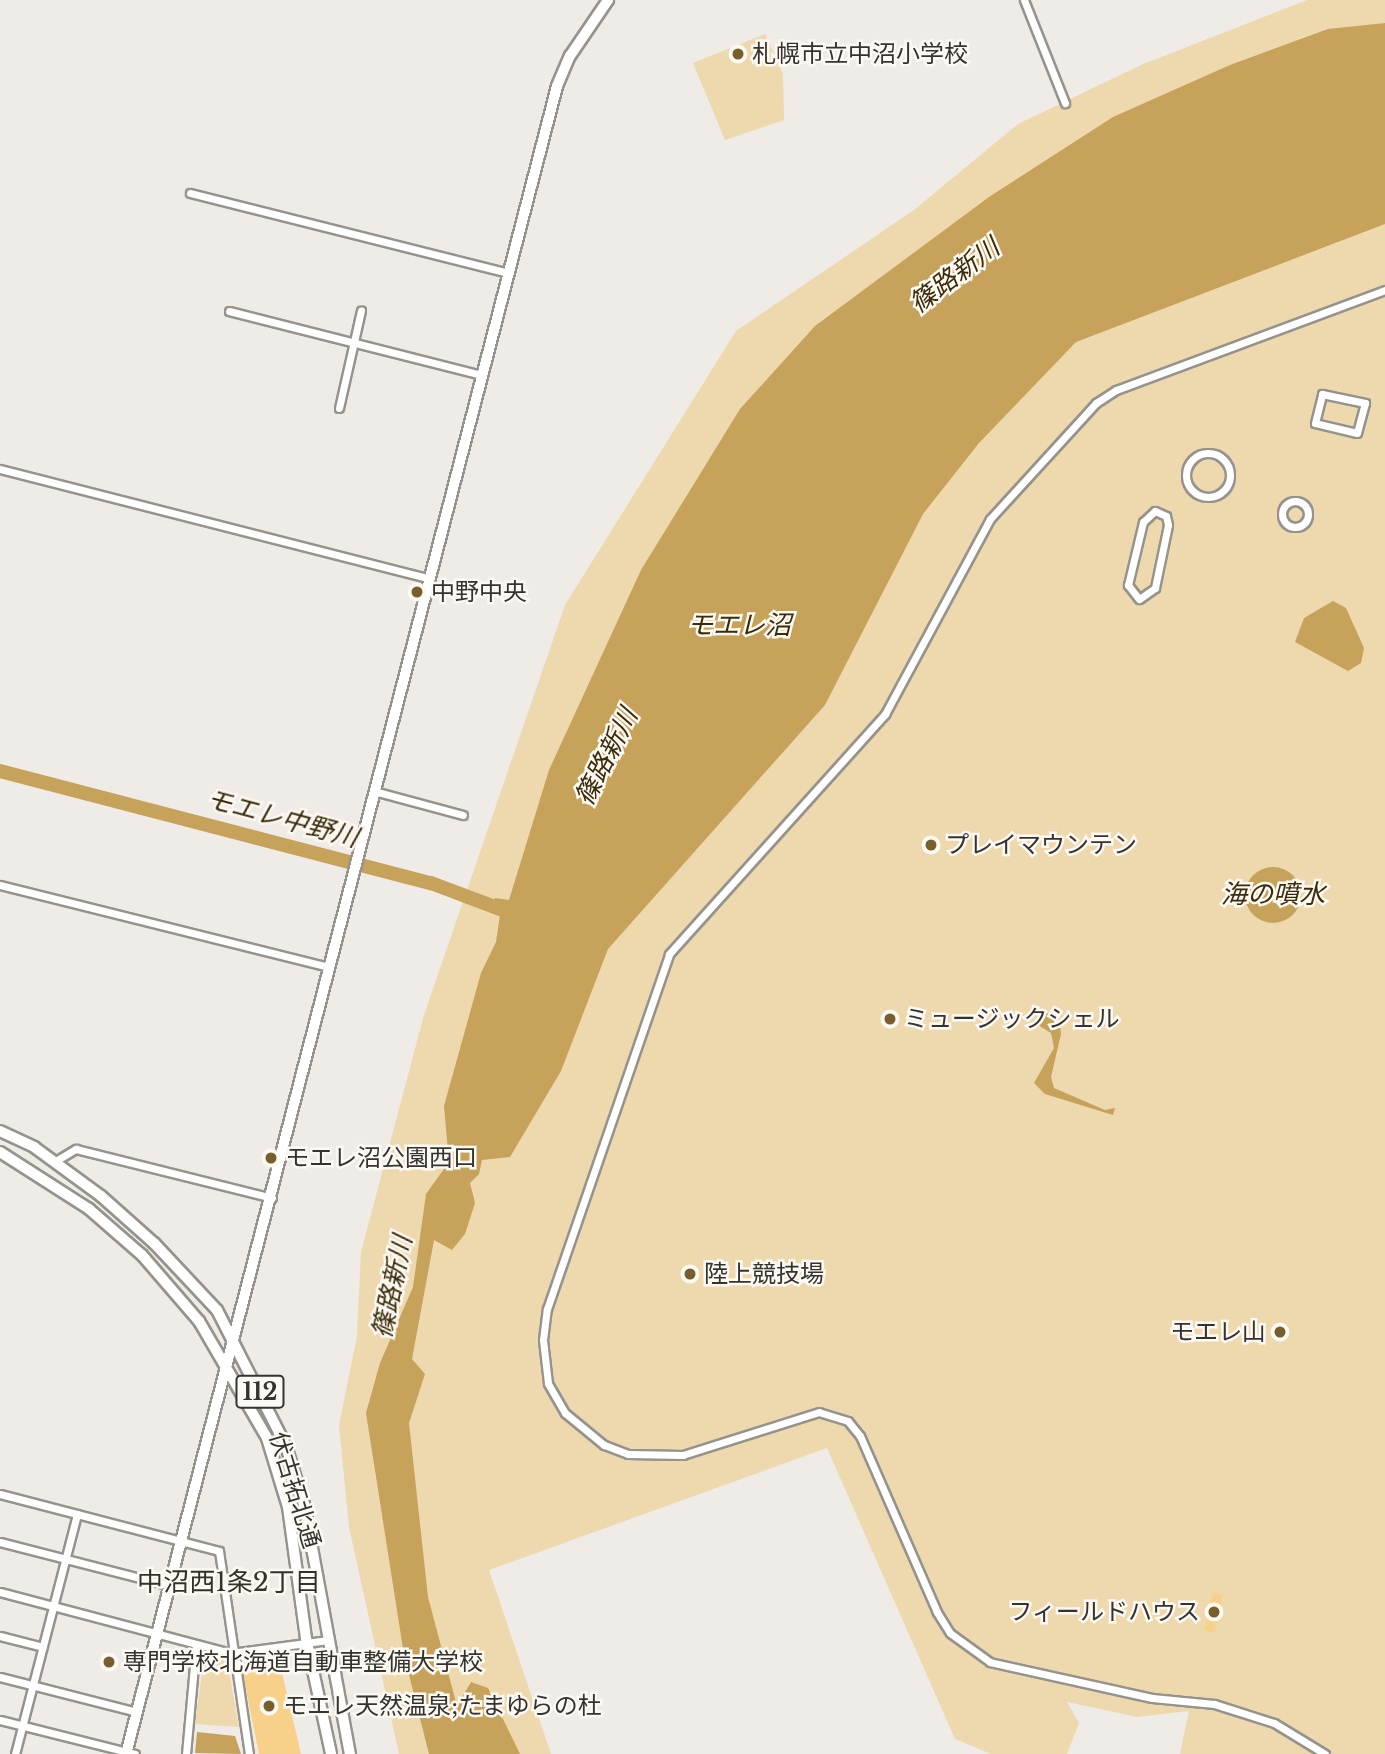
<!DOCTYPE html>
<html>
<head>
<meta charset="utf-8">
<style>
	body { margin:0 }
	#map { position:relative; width:1385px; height:1754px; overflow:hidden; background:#efebe6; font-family:"Libre Baskerville","Noto Sans JP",serif }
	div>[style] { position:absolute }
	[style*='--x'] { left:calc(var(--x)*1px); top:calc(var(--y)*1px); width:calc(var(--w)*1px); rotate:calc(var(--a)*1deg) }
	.green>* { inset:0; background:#eed8ad }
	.water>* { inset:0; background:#c6a25b }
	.round { border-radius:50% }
	.river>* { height:14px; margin:-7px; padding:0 7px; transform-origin:7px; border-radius:7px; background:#c6a25b }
	.building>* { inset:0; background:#f7d189 }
	.roads { filter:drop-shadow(2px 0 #96938d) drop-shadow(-2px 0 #96938d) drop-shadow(0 2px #96938d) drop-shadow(0 -2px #96938d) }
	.street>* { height:7px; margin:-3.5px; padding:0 3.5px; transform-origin:3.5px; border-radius:3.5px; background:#fff }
	.street>.ring { margin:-3.5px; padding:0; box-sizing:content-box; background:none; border:7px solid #fff; border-radius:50% }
	.secondary>* { height:10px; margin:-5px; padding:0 5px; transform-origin:5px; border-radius:5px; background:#fff }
	.primary>* { height:10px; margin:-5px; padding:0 5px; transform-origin:5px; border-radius:5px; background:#fff }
	.dots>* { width:19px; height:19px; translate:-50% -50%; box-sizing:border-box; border:4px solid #fcf9f3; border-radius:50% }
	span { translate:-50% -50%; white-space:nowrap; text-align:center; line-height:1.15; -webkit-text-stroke:5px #fcf9f3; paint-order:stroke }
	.shield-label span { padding:2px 5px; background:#fcf9f3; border:2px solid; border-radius:5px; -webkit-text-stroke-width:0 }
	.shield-label { font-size:23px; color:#343331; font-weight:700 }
	.poi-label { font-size:24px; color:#343331 }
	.left { translate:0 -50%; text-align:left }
	.right { translate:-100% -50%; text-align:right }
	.street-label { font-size:24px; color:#343331 }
	.water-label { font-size:26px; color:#3a2b0a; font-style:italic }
	.neighbourhood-label { font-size:26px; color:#33312c }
</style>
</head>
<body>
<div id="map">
	<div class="green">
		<div style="clip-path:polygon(1307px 0,1385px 0,1385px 1754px,1180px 1754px,1189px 1711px,1137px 1717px,1067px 1702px,1079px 1723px,1067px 1754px,991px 1754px,955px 1739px,827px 1448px,489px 1570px,551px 1754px,399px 1754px,349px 1527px,339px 1425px,357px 1336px,361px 1252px,424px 1015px,565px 605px,736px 331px,914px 210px,1018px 124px,1141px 65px)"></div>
		<div style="clip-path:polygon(765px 34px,783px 74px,784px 120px,725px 140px,693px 63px)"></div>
		<div style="clip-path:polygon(205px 1651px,227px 1660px,239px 1727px,195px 1724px)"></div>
	</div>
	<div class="water">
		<div style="clip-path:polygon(1385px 23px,1385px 224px,1076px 342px,979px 443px,923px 514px,825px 705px,608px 949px,561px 1071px,510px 1157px,482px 1160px,479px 1174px,470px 1183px,475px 1203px,465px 1234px,452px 1250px,434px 1240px,412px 1359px,425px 1374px,409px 1423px,428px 1597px,457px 1706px,471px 1682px,488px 1688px,520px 1754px,429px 1754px,404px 1655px,366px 1413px,380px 1363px,413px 1287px,426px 1194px,449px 1162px,444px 1106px,481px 973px,496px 942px,500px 915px,489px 911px,495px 898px,509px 900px,549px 770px,641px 570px,740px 409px,815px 326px,989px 197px,1113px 117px,1230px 65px,1328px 29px)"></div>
		<div style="clip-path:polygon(1333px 601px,1346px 608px,1364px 648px,1361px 663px,1348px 671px,1295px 642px,1304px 618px)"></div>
		<div class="round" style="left:1245px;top:867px;width:56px;height:56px"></div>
		<div style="clip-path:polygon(1047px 1013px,1060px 1024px,1061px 1034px,1051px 1077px,1054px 1088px,1105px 1110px,1115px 1108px,1113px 1115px,1045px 1094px,1034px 1083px,1054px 1048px,1051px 1033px,1038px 1025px,1039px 1017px)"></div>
		<div style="clip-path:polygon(197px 1732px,235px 1736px,241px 1754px,195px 1753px)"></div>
	</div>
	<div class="river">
		<div style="--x:0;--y:771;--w:445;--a:14.6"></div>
		<div style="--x:431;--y:883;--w:82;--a:20.6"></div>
	</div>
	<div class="building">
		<div style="clip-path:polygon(1213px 1593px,1223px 1595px,1214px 1633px,1204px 1630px)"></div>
		<div style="clip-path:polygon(280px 1664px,301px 1754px,259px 1754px,243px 1675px)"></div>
	</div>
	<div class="roads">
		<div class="street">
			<div style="--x:1024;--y:0;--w:111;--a:68.3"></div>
			<div style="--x:190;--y:193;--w:329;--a:14.1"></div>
			<div style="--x:229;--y:311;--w:261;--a:14.2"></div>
			<div style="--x:1322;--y:394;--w:44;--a:11.8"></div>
			<div style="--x:1365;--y:403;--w:31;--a:105"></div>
			<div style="--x:1357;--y:433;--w:43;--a:-166.6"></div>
			<div style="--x:1315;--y:423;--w:30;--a:-76"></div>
			<div style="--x:339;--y:408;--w:100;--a:-77.3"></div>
			<div class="ring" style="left:1186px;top:453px;width:37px;height:37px"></div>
			<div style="--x:0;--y:469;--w:444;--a:14.3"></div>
			<div class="ring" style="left:1282px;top:501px;width:19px;height:19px"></div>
			<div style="--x:1155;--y:511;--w:12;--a:24"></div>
			<div style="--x:1166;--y:516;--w:9;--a:77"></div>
			<div style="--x:1168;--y:525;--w:64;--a:101.7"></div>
			<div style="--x:1155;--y:588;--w:19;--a:145"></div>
			<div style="--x:1139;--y:599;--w:18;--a:-128"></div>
			<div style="--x:1128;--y:585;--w:65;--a:-76.6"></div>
			<div style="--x:1143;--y:522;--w:16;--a:-43"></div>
			<div style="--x:374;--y:791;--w:92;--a:15.1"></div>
			<div style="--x:0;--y:885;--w:338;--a:14"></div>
			<div style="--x:54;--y:1162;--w:26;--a:-31"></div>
			<div style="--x:76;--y:1149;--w:202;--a:14"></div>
			<div style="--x:0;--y:1494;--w:226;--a:14.6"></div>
			<div style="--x:219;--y:1551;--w:205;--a:81.6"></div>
			<div style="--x:0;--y:1542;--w:177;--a:14.4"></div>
			<div style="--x:0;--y:1592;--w:239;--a:14.8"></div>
			<div style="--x:231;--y:1653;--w:98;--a:-7.6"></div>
			<div style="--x:0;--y:1636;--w:44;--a:14.3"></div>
			<div style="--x:0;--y:1677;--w:141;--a:14.3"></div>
			<div style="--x:0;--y:1720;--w:139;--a:14.1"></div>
			<div style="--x:15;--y:1754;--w:248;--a:-75.5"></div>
			<div style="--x:186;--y:1754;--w:110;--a:-84.8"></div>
			<div style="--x:1325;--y:1754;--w:60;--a:-148.7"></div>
			<div style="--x:1274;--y:1723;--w:63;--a:-162.4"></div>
			<div style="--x:1214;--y:1704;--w:62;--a:-174.5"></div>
			<div style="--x:1152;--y:1698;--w:166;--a:-167.5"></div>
			<div style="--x:990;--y:1662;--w:49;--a:-144.1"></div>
			<div style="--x:950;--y:1633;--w:25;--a:-122"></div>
			<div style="--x:937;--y:1612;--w:192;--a:-113.6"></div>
			<div style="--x:860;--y:1436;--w:19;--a:-129"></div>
			<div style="--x:848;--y:1421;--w:30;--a:-163"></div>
			<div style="--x:819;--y:1412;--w:143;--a:162.5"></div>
			<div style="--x:683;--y:1455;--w:55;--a:-179"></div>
			<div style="--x:628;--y:1454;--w:26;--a:-159"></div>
			<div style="--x:604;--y:1445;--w:50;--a:-140.6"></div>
			<div style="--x:565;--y:1413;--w:34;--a:-120"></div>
			<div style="--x:548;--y:1383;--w:43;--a:-96.6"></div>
			<div style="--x:543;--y:1340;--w:31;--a:-83"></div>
			<div style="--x:547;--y:1309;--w:375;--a:-71"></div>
			<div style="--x:669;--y:954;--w:323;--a:-48"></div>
			<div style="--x:885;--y:714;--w:221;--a:-61.7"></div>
			<div style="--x:990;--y:519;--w:157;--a:-47.6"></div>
			<div style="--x:1096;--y:403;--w:24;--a:-33"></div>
			<div style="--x:1116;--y:390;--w:287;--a:-20.4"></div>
		</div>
		<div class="secondary">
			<div style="--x:126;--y:1754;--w:1723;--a:-75.51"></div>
			<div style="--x:557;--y:86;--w:33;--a:-67"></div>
			<div style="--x:570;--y:56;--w:68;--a:-55.8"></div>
		</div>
		<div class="primary">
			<div style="--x:0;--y:1131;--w:38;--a:25"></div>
			<div style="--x:34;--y:1147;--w:83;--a:36.2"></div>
			<div style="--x:101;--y:1196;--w:71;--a:41.6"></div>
			<div style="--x:154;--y:1243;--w:92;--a:46.8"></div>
			<div style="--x:217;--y:1310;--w:153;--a:63.1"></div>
			<div style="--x:286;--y:1446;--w:61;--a:72.8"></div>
			<div style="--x:304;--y:1504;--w:254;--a:79.6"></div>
			<div style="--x:0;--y:1152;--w:106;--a:32.6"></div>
			<div style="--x:89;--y:1209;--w:70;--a:41"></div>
			<div style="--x:142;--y:1255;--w:87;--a:49.2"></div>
			<div style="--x:199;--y:1321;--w:135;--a:59.8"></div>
			<div style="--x:267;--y:1438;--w:72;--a:73.1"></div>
			<div style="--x:288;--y:1507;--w:132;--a:82.2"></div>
			<div style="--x:306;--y:1638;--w:119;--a:77.8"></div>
		</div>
	</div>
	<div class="dots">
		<div style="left:738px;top:54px;background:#765e2f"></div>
		<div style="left:417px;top:592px;background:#765e2f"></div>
		<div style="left:931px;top:845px;background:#765e2f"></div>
		<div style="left:890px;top:1019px;background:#765e2f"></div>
		<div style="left:271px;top:1158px;background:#765e2f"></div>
		<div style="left:690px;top:1274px;background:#765e2f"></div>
		<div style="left:1280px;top:1332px;background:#765e2f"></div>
		<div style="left:1214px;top:1612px;background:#765e2f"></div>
		<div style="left:109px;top:1662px;background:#765e2f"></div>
		<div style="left:269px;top:1706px;background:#765e2f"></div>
	</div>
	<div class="shield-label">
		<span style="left:260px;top:1392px">112</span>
	</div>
	<div class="poi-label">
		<span class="left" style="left:752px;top:54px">札幌市立中沼小学校</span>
		<span class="left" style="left:431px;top:592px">中野中央</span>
		<span class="left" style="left:945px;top:845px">プレイマウンテン</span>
		<span class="left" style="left:904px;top:1019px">ミュージックシェル</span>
		<span class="left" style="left:285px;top:1158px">モエレ沼公園西口</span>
		<span class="left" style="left:704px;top:1274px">陸上競技場</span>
		<span class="right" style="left:1266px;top:1332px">モエレ山</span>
		<span class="right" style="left:1200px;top:1612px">フィールドハウス</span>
		<span class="left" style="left:123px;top:1662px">専門学校北海道自動車整備大学校</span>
		<span class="left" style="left:283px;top:1706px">モエレ天然温泉;たまゆらの杜</span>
	</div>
	<div class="street-label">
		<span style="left:295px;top:1490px;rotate:73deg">伏古拓北通</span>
	</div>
	<div class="water-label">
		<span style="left:955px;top:276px;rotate:-37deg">篠路新川</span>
		<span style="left:739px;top:626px">モエレ沼</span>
		<span style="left:607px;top:757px;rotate:-63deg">篠路新川</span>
		<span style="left:282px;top:819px;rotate:15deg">モエレ中野川</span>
		<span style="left:1273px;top:895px">海の噴水</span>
		<span style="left:393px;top:1287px;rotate:-78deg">篠路新川</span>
	</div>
	<div class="neighbourhood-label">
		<span style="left:229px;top:1583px">中沼西1条2丁目</span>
	</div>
</div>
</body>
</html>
